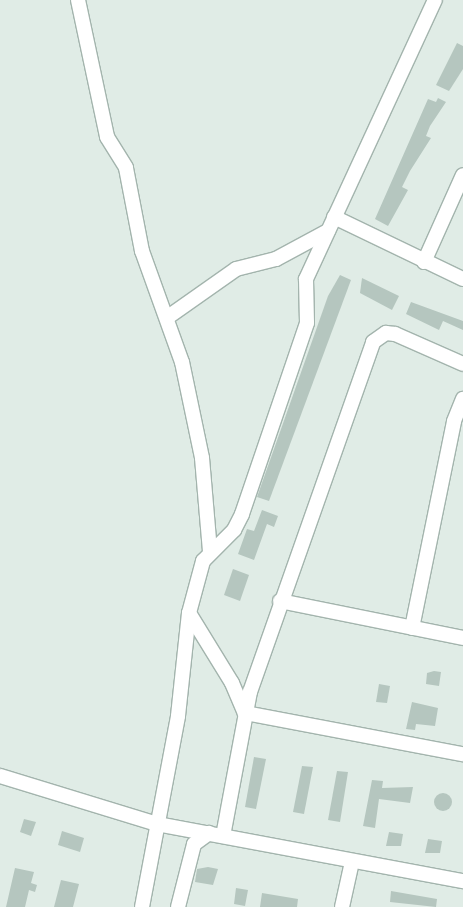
<!DOCTYPE html>
<html>
<head>
<meta charset="utf-8">
<style>
	body { margin:0 }
	#map { position:relative; width:463px; height:907px; overflow:hidden; background:#e0ece6; font-family:"Work Sans",sans-serif }
	div>[style] { position:absolute }
	[style*='--x'] { left:calc(var(--x)*1px); top:calc(var(--y)*1px); width:calc(var(--w)*1px); rotate:calc(var(--a)*1deg) }
	.building>* { inset:0; background:#b5c6bf }
	.round { border-radius:50% }
	.roads { filter:drop-shadow(1px 0 #a3b4ad) drop-shadow(-1px 0 #a3b4ad) drop-shadow(0 1px #a3b4ad) drop-shadow(0 -1px #a3b4ad) }
	.minor>* { height:14px; margin:-7px; padding:0 7px; transform-origin:7px; border-radius:7px; background:#fff }
	span { translate:-50% -50%; white-space:nowrap; text-align:center; line-height:1.15; -webkit-text-stroke:5px #f0f8f4; paint-order:stroke }
</style>
</head>
<body>
<div id="map">
	<div class="building">
		<div style="clip-path:polygon(457px 43px,463px 46px,463px 69px,449px 91px,436px 85px)"></div>
		<div style="clip-path:polygon(438px 98px,446px 102px,430px 126px,426px 136px,431px 138px,410px 171px,402px 187px,408px 190px,388px 226px,375px 219px,428px 99px,436px 102px)"></div>
		<div style="clip-path:polygon(340px 275px,351px 280px,269px 501px,257px 497px,328px 296px)"></div>
		<div style="clip-path:polygon(362px 278px,399px 296px,392px 310px,360px 293px)"></div>
		<div style="clip-path:polygon(411px 302px,463px 321px,463px 330px,443px 321px,439px 330px,406px 314px)"></div>
		<div style="clip-path:polygon(262px 510px,278px 516px,274px 527px,267px 524px,254px 560px,238px 554px,247px 529px,254px 531px)"></div>
		<div style="clip-path:polygon(233px 569px,249px 575px,240px 601px,224px 595px)"></div>
		<div style="clip-path:polygon(434px 671px,441px 672px,439px 686px,426px 684px,427px 673px)"></div>
		<div style="clip-path:polygon(379px 684px,390px 686px,387px 703px,376px 702px)"></div>
		<div style="clip-path:polygon(412px 702px,438px 708px,435px 726px,416px 724px,415px 730px,406px 729px)"></div>
		<div style="clip-path:polygon(254px 757px,266px 759px,256px 809px,245px 807px)"></div>
		<div style="clip-path:polygon(302px 766px,313px 767px,304px 814px,293px 812px)"></div>
		<div style="clip-path:polygon(337px 771px,348px 772px,340px 822px,328px 820px)"></div>
		<div style="clip-path:polygon(372px 780px,383px 781px,382px 788px,413px 787px,410px 803px,379px 799px,375px 828px,363px 826px)"></div>
		<div class="round" style="left:434px;top:793px;width:18px;height:18px"></div>
		<div style="clip-path:polygon(24px 819px,36px 822px,31px 836px,20px 832px)"></div>
		<div style="clip-path:polygon(62px 831px,84px 838px,80px 852px,58px 845px)"></div>
		<div style="clip-path:polygon(389px 832px,403px 834px,401px 846px,386px 846px)"></div>
		<div style="clip-path:polygon(428px 839px,442px 841px,440px 853px,425px 853px)"></div>
		<div style="clip-path:polygon(208px 867px,218px 869px,213px 885px,195px 882px,197px 869px)"></div>
		<div style="clip-path:polygon(15px 868px,34px 872px,31px 883px,37px 885px,35px 892px,29px 890px,25px 907px,6px 907px)"></div>
		<div style="clip-path:polygon(61px 880px,79px 884px,73px 907px,54px 907px)"></div>
		<div style="clip-path:polygon(236px 888px,248px 890px,245px 906px,234px 904px)"></div>
		<div style="clip-path:polygon(391px 891px,437px 899px,436px 907px,390px 902px)"></div>
		<div style="clip-path:polygon(262px 893px,298px 899px,297px 907px,260px 907px)"></div>
	</div>
	<div class="roads">
		<div class="minor">
			<div style="--x:78;--y:0;--w:140;--a:78"></div>
			<div style="--x:107;--y:137;--w:36;--a:58"></div>
			<div style="--x:126;--y:168;--w:85;--a:79.1"></div>
			<div style="--x:142;--y:251;--w:118;--a:70.2"></div>
			<div style="--x:182;--y:362;--w:98;--a:78.2"></div>
			<div style="--x:202;--y:458;--w:93;--a:85.1"></div>
			<div style="--x:334;--y:217;--w:143;--a:25.7"></div>
			<div style="--x:424;--y:262;--w:95;--a:-65.9"></div>
			<div style="--x:168;--y:317;--w:83;--a:-35.2"></div>
			<div style="--x:236;--y:269;--w:41;--a:-14"></div>
			<div style="--x:276;--y:259;--w:59;--a:-28.3"></div>
			<div style="--x:280;--y:601;--w:187;--a:11.4"></div>
			<div style="--x:189;--y:613;--w:82;--a:58.4"></div>
			<div style="--x:232;--y:683;--w:33;--a:67"></div>
			<div style="--x:245;--y:713;--w:222;--a:10.7"></div>
			<div style="--x:412;--y:628;--w:211;--a:-78.5"></div>
			<div style="--x:454;--y:421;--w:24;--a:-68"></div>
			<div style="--x:0;--y:776;--w:164;--a:17"></div>
			<div style="--x:157;--y:824;--w:311;--a:10.6"></div>
			<div style="--x:223;--y:836;--w:147;--a:-79.4"></div>
			<div style="--x:250;--y:692;--w:371;--a:-70.6"></div>
			<div style="--x:373;--y:342;--w:16;--a:-35"></div>
			<div style="--x:386;--y:333;--w:9;--a:6"></div>
			<div style="--x:395;--y:334;--w:74;--a:23.8"></div>
			<div style="--x:142;--y:907;--w:194;--a:-79.3"></div>
			<div style="--x:178;--y:716;--w:104;--a:-83.9"></div>
			<div style="--x:189;--y:613;--w:54;--a:-74.9"></div>
			<div style="--x:203;--y:561;--w:44;--a:-45"></div>
			<div style="--x:234;--y:530;--w:18;--a:-63"></div>
			<div style="--x:242;--y:514;--w:202;--a:-71.2"></div>
			<div style="--x:307;--y:323;--w:44;--a:-91.3"></div>
			<div style="--x:306;--y:279;--w:307;--a:-65.2"></div>
			<div style="--x:178;--y:907;--w:65;--a:-75.7"></div>
			<div style="--x:194;--y:844;--w:19;--a:-36"></div>
			<div style="--x:342;--y:907;--w:46;--a:-77.5"></div>
		</div>
	</div>
</div>
</body>
</html>
